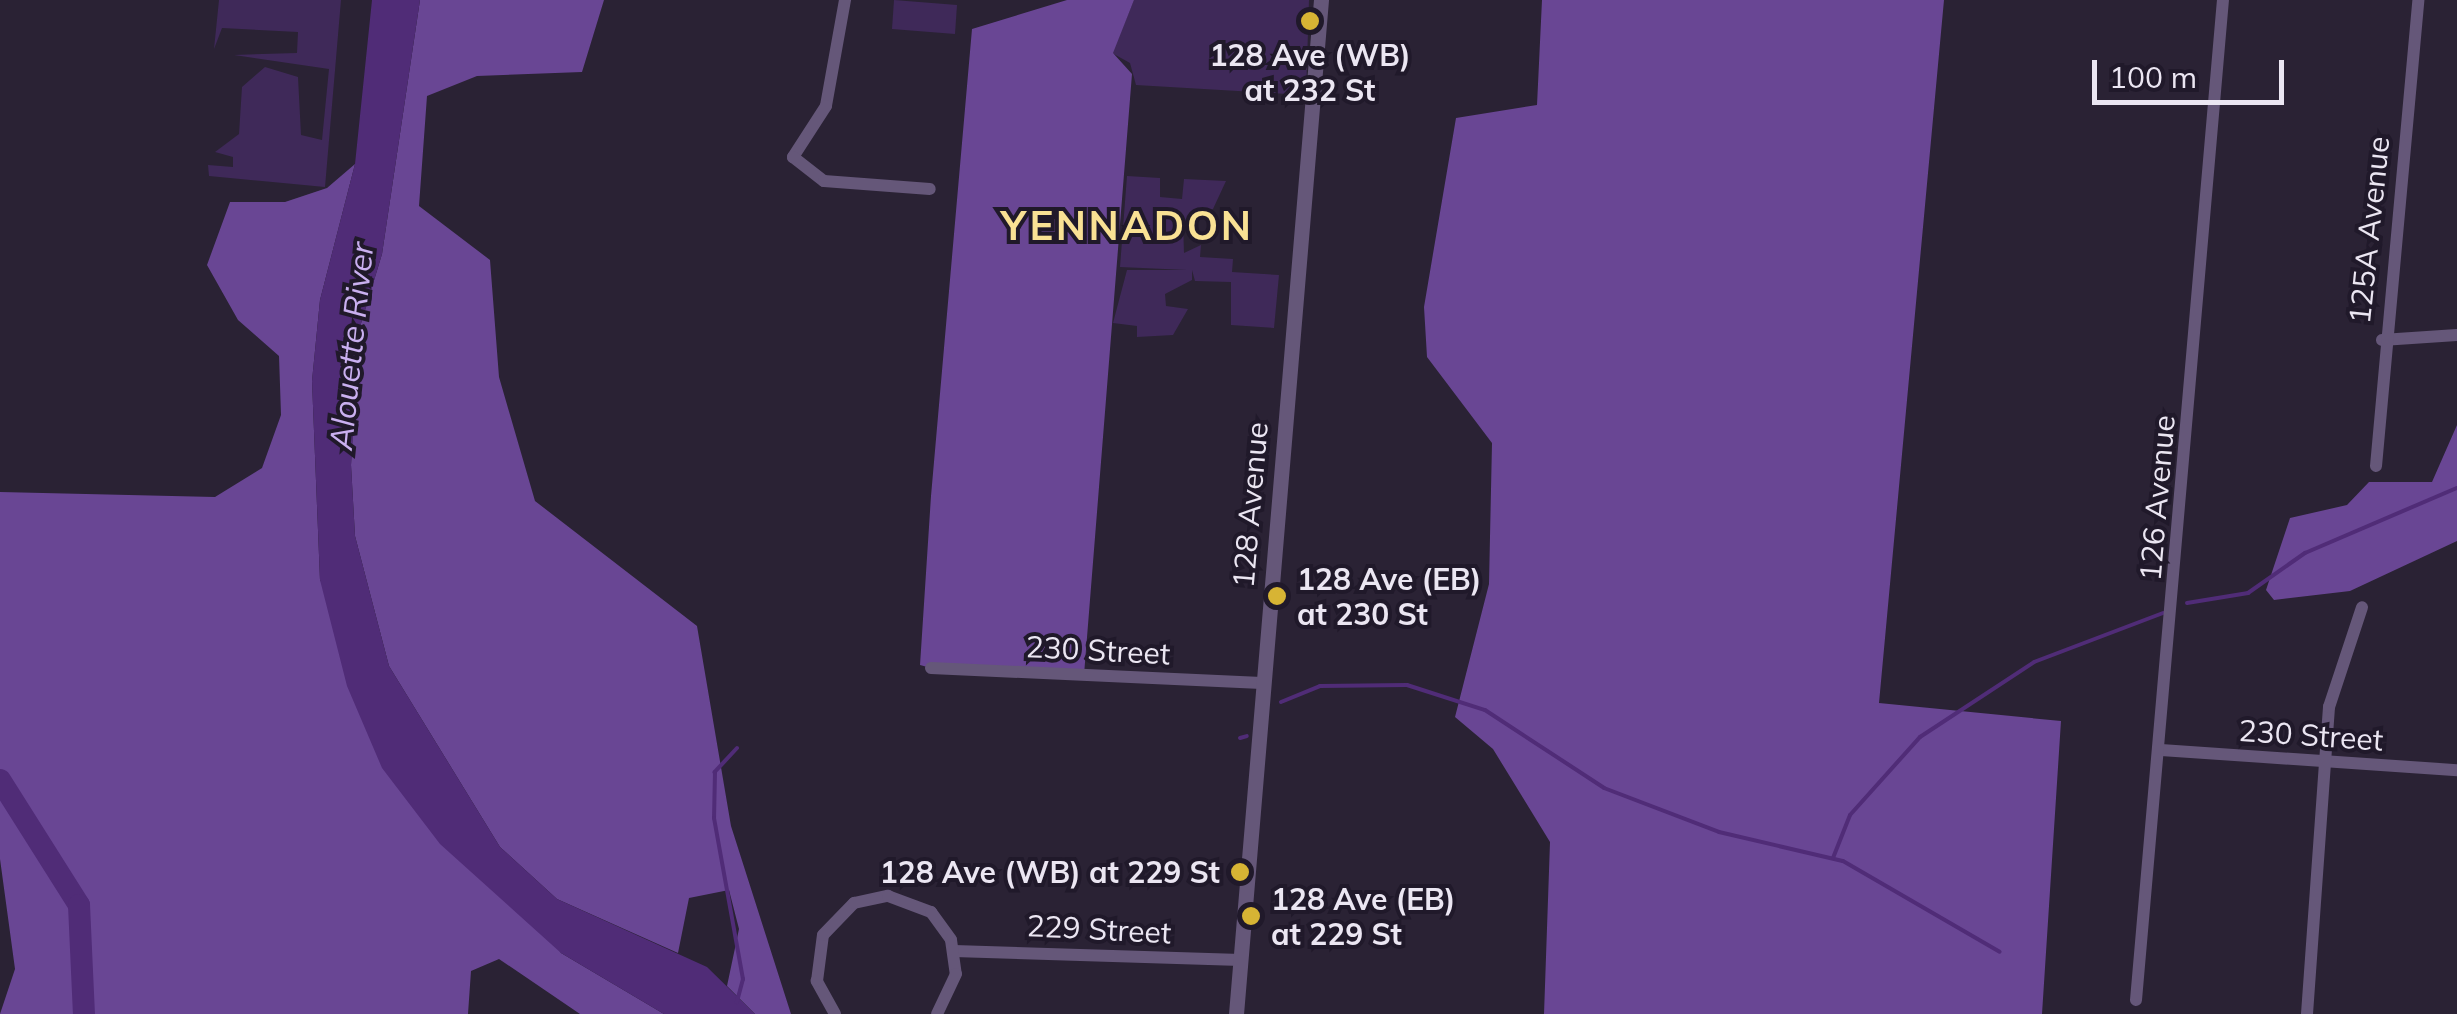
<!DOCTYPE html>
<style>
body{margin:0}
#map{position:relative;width:2457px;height:1014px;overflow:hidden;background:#2a2234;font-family:Mulish,sans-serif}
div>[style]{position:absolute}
.green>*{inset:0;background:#3f2959}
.forest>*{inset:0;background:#694694}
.water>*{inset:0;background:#502c77}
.stream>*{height:4px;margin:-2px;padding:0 2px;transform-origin:2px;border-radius:2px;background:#502c77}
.river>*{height:22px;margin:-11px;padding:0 11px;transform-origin:11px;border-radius:11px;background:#502c77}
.minor>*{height:12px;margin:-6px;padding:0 6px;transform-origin:6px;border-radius:6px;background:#655779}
.tertiary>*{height:15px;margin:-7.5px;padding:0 7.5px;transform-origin:7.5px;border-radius:7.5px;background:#655779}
.dots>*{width:28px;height:28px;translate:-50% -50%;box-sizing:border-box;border:5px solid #20192a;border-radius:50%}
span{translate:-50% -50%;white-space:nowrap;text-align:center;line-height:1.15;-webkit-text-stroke:8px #20192a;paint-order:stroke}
.poi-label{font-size:30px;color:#ebe6f2;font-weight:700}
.left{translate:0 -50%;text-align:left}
.right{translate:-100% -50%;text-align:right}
.street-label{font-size:30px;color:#ebe6f2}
.water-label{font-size:32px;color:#cab0f0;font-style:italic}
.district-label{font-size:40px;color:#f9e194;font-weight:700;letter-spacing:2.5px}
.scale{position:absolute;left:2092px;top:60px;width:192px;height:45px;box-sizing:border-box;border:5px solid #ebe6f2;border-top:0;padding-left:12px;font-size:30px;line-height:35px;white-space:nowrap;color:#ebe6f2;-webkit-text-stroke:8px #20192a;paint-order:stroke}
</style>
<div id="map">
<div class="green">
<i style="clip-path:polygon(219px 0,341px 0,325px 187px,209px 176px,208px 165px,233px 167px,233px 157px,215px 152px,239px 134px,242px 87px,265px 67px,298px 77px,301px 135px,322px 140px,329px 69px,234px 55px,297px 53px,298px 32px,222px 28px,214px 49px)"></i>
<i style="clip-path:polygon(894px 0,957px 5px,955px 34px,892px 29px)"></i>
<i style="clip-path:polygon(1134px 0,1309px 0,1306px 95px,1136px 85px,1130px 63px,1112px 53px)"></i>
<i style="clip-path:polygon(1127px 176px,1160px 178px,1160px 197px,1182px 199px,1184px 179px,1226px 181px,1213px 209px,1183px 222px,1184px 253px,1201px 245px,1200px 257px,1233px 259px,1232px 272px,1279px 275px,1274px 328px,1231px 325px,1231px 282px,1195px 281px,1192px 270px,1192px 280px,1165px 294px,1166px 306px,1188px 309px,1173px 335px,1137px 337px,1137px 326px,1113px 323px,1127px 270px,1187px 270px,1120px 267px)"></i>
</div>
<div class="forest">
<i style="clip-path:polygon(420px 0,604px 0,582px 72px,477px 76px,427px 96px,419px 206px,490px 260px,499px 377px,535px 501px,697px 626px,731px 826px,791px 1014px,755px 1014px,727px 986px,739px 929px,729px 890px,689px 898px,678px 953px,557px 899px,500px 847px,389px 666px,355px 536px,351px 465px,359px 330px,382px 254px)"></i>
<i style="clip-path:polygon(1067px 0,1134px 0,1113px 53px,1132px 74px,1084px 675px,931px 668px,920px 665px,931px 496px,972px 29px)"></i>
<i style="clip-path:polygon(1542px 0,1944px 0,1879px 703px,2061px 721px,2042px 1014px,1544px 1014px,1550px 842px,1493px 749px,1455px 717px,1489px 584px,1492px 443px,1427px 357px,1424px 307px,1456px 118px,1537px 105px)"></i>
<i style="clip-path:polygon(355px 164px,320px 300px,312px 381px,320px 580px,561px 953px,664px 1014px,580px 1014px,499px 959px,471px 971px,468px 1014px,0 1014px,15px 969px,0 859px,0 492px,215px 497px,262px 468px,281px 415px,279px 356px,238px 320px,207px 265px,230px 202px,285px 202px,327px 188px)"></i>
<i style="clip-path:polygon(2457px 425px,2457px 541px,2350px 591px,2274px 600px,2266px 590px,2290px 518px,2347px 505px,2369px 482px,2432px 482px)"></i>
</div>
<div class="water">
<i style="clip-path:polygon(372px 0,420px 0,382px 254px,359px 330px,351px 465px,355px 536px,389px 666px,500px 847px,557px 899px,707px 967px,755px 1014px,664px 1014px,561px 953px,440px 844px,382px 768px,347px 686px,320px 580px,312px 381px,320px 300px,355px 164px)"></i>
</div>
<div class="stream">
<i style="left:2187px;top:603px;width:62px;rotate:-9.3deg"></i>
<i style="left:2248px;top:593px;width:70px;rotate:-35.1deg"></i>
<i style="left:2305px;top:553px;width:165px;rotate:-23.2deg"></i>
<i style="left:1281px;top:702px;width:42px;rotate:-22.3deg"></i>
<i style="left:1320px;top:686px;width:87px;rotate:-0.7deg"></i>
<i style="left:1407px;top:685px;width:82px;rotate:17.8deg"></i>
<i style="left:1485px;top:710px;width:142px;rotate:33.2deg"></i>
<i style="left:1604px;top:788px;width:123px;rotate:20.9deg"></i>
<i style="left:1719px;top:832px;width:127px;rotate:13.2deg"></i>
<i style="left:1843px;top:861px;width:181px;rotate:30.1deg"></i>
<i style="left:1240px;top:738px;width:7px;rotate:-16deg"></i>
<i style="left:737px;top:748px;width:33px;rotate:133deg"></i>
<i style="left:715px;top:772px;width:46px;rotate:91.2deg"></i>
<i style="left:714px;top:818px;width:164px;rotate:79.8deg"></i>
<i style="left:743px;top:979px;width:24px;rotate:105deg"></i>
<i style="left:1833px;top:858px;width:46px;rotate:-68.4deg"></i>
<i style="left:1850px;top:815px;width:105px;rotate:-48.1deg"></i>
<i style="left:1920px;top:737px;width:136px;rotate:-33.3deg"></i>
<i style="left:2034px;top:662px;width:138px;rotate:-20.8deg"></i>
</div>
<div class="river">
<i style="left:0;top:780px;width:148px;rotate:57.7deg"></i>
<i style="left:79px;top:905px;width:109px;rotate:87.4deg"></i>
</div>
<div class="minor">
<i style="left:845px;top:0;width:108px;rotate:100.2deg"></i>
<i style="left:826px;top:106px;width:61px;rotate:122.9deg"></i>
<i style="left:793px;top:157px;width:39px;rotate:38deg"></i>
<i style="left:824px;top:181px;width:106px;rotate:4.3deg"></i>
<i style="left:2382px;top:340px;width:75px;rotate:-3.8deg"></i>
<i style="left:2376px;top:466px;width:468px;rotate:-84.8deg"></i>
<i style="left:931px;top:668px;width:331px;rotate:2.6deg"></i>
<i style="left:2161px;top:750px;width:297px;rotate:3.9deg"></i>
<i style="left:954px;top:951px;width:287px;rotate:1.8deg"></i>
<i style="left:2136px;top:1000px;width:1004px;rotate:-85.03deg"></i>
<i style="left:835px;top:1014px;width:38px;rotate:-119deg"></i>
<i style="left:817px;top:981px;width:46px;rotate:-82.6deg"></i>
<i style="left:823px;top:935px;width:45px;rotate:-45.9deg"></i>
<i style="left:854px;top:903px;width:35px;rotate:-12deg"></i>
<i style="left:888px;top:896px;width:46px;rotate:20.4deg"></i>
<i style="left:931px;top:912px;width:34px;rotate:54deg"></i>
<i style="left:951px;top:940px;width:34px;rotate:82deg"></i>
<i style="left:956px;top:974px;width:44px;rotate:115.4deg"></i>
<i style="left:2307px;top:1014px;width:308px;rotate:-85.9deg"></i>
<i style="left:2329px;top:707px;width:105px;rotate:-71.7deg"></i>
</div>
<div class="tertiary">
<i style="left:1236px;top:1014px;width:1018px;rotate:-85.21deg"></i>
</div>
<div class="dots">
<i style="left:1310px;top:21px;background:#d7b434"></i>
<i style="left:1277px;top:596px;background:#d7b434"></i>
<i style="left:1240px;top:872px;background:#d7b434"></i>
<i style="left:1251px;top:916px;background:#d7b434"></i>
</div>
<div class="poi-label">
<span style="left:1310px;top:72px">128 Ave (WB)<br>at 232 St</span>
<span class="left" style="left:1297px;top:596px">128 Ave (EB)<br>at 230 St</span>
<span class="right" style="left:1220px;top:872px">128 Ave (WB) at 229 St</span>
<span class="left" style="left:1271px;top:916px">128 Ave (EB)<br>at 229 St</span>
</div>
<div class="street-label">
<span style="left:2369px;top:230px;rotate:-84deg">125A Avenue</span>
<span style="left:2157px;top:498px;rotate:-85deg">126 Avenue</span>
<span style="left:1250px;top:505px;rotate:-85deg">128 Avenue</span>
<span style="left:1098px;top:650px;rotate:3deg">230 Street</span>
<span style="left:2311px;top:735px;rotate:4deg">230 Street</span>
<span style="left:1099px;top:929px;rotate:3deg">229 Street</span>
</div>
<div class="water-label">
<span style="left:351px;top:346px;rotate:-84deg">Alouette River</span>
</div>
<div class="district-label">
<span style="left:1127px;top:225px">YENNADON</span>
</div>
<div class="scale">100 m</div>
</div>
